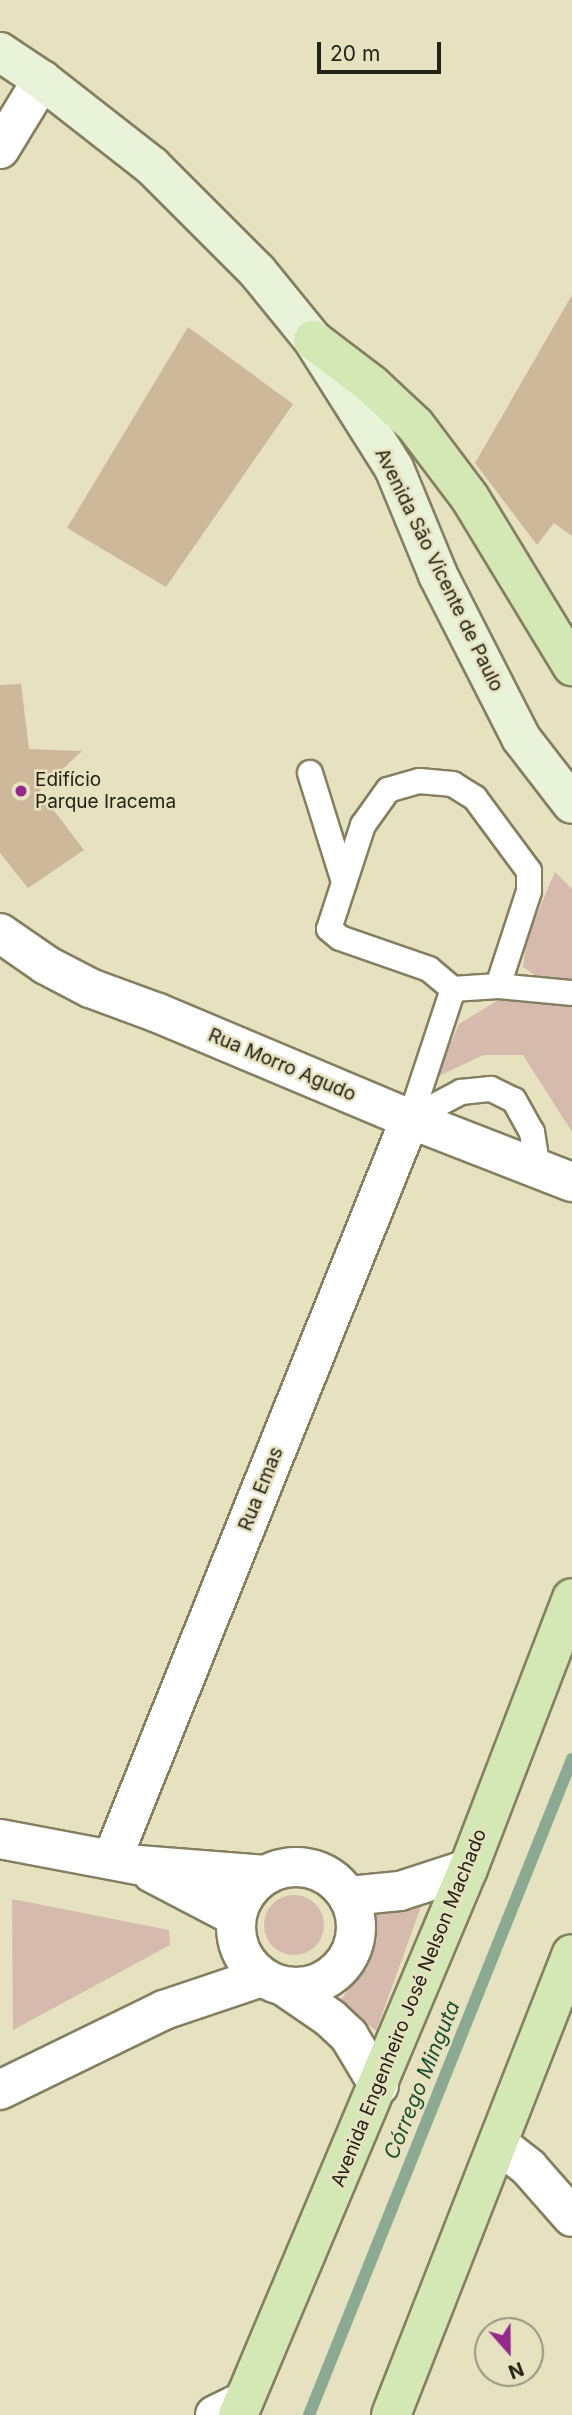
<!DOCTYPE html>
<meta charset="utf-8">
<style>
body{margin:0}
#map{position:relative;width:572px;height:2415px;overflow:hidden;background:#e6e2c0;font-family:Inter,sans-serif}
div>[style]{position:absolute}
.green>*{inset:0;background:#d5baad}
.round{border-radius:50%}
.stream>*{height:12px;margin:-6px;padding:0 6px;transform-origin:6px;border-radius:6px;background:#8caa93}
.building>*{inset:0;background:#ceb89a}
.roads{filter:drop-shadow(2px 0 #847f60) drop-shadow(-2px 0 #847f60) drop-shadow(0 2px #847f60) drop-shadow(0 -2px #847f60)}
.lane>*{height:24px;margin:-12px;padding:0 12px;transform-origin:12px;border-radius:12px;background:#fff}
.street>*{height:38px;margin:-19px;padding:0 19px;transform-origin:19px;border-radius:19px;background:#fff}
.street>.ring{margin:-19px;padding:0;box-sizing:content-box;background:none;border:38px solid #fff;border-radius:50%}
.secondary>*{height:38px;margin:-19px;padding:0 19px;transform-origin:19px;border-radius:19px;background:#e9f3da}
.primary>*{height:38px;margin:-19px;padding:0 19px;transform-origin:19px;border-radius:19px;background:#d4e8b6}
.dots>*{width:19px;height:19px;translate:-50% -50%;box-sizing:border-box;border:4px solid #e6e2c0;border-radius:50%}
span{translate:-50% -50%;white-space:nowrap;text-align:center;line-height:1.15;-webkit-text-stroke:5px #e6e2c0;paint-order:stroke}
.street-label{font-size:19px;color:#242216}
.poi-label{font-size:19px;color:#242216}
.left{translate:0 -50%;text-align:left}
.water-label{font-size:21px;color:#1d4f2e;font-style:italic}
.north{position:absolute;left:474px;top:2317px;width:70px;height:70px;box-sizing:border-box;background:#e6e2c0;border:2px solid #98957c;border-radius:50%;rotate:159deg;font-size:19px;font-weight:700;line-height:28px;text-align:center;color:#242216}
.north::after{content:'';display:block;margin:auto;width:24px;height:32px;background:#95298b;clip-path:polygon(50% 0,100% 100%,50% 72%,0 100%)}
.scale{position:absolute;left:317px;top:42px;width:124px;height:32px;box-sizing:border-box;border:4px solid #242216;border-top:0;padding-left:9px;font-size:21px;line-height:24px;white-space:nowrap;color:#242216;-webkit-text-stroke:5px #e6e2c0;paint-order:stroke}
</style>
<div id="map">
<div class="green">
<i style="clip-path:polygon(555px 872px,572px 889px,572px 1132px,523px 1055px,483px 1055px,435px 1078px,459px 1024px,500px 999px,526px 1003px,536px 976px,523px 967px,527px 937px)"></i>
<i class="round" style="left:264px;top:1895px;width:60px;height:60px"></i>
<i style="clip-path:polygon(12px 1899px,169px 1930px,170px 1945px,13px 2030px)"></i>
<i style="clip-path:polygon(422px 1904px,376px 2031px,340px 2001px,355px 1981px,368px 1950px,370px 1932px,365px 1914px)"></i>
</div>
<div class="stream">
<i style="left:309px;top:2415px;width:707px;rotate:-68.15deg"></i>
</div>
<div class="building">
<i style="clip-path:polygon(572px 295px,572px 536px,554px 523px,537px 545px,475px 463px)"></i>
<i style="clip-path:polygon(188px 327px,293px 404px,166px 587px,67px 528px)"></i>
<i style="clip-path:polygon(21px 684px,29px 749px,82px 751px,39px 791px,84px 850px,28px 888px,0 853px,0 685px)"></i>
</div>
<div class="roads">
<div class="lane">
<i style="left:310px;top:773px;width:114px;rotate:72.7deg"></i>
<i style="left:498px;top:986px;width:74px;rotate:5.4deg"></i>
<i style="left:410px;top:1119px;width:137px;rotate:-71.7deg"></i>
<i style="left:453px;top:989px;width:45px;rotate:-3.8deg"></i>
<i style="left:498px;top:986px;width:100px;rotate:-71.9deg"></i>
<i style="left:529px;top:891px;width:20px;rotate:-90deg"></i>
<i style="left:529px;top:871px;width:91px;rotate:-126.5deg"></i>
<i style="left:475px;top:798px;width:26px;rotate:-148deg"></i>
<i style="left:453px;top:784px;width:34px;rotate:-175deg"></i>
<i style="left:419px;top:781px;width:32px;rotate:164deg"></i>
<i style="left:388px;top:790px;width:43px;rotate:125.5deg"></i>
<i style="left:363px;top:825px;width:109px;rotate:108.1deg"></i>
<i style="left:329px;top:929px;width:14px;rotate:39deg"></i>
<i style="left:340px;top:938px;width:94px;rotate:19.2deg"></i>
<i style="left:429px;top:969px;width:31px;rotate:40deg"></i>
<i style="left:410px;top:1119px;width:58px;rotate:-27.9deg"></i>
<i style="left:461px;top:1092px;width:30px;rotate:-6deg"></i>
<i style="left:491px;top:1089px;width:25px;rotate:26deg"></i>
<i style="left:514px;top:1100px;width:37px;rotate:61deg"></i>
<i style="left:532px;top:1132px;width:37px;rotate:81deg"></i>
</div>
<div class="street">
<i style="left:0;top:149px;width:81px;rotate:-58.7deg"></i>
<i style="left:0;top:933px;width:56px;rotate:34.8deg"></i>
<i style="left:46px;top:965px;width:50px;rotate:27.6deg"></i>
<i style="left:90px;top:988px;width:72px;rotate:20.2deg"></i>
<i style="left:158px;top:1013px;width:273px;rotate:22.8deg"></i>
<i style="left:410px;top:1119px;width:174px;rotate:21.3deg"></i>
<i style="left:0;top:1839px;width:140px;rotate:10.7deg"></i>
<i style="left:138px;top:1865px;width:128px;rotate:4.5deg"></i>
<i style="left:112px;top:1859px;width:798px;rotate:-68.07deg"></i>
<i class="ring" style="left:236px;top:1867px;width:82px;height:82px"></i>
<i style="left:152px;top:1873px;width:95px;rotate:27.6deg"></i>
<i style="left:349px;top:1896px;width:51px;rotate:-5.6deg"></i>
<i style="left:400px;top:1891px;width:71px;rotate:-17.9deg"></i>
<i style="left:285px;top:1987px;width:55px;rotate:34.6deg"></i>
<i style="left:330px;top:2018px;width:26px;rotate:43deg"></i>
<i style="left:349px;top:2036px;width:58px;rotate:59deg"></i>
<i style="left:0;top:2090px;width:182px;rotate:-26deg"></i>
<i style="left:164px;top:2010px;width:103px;rotate:-18.6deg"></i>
<i style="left:500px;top:2145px;width:37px;rotate:38deg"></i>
<i style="left:529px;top:2168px;width:65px;rotate:48.7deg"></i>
<i style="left:215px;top:2415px;width:32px;rotate:-26deg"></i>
</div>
<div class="secondary">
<i style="left:0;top:52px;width:50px;rotate:33.7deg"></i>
<i style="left:42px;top:80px;width:140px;rotate:38deg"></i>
<i style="left:152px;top:166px;width:148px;rotate:45deg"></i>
<i style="left:257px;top:271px;width:89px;rotate:50.9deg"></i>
<i style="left:313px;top:340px;width:151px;rotate:57.7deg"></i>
<i style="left:394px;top:468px;width:116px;rotate:67.6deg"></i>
<i style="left:438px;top:575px;width:183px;rotate:63deg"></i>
<i style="left:521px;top:738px;width:83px;rotate:52.3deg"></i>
</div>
<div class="primary">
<i style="left:313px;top:340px;width:73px;rotate:37.2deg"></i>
<i style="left:371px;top:384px;width:60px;rotate:43deg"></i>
<i style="left:415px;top:425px;width:91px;rotate:53deg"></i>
<i style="left:470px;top:498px;width:197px;rotate:58.7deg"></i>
<i style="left:238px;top:2415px;width:592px;rotate:-67.16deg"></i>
<i style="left:468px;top:1869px;width:290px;rotate:-69deg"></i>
<i style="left:391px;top:2415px;width:495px;rotate:-68.6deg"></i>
</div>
</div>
<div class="dots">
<i style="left:21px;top:791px;background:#95298b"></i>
</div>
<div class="street-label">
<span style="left:439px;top:570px;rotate:64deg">Avenida São Vicente de Paulo</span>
<span style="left:282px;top:1065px;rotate:23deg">Rua Morro Agudo</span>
<span style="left:261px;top:1489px;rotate:-68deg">Rua Emas</span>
<span style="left:409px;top:2008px;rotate:-68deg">Avenida Engenheiro José Nelson Machado</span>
</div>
<div class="poi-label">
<span class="left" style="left:35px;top:791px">Edifício<br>Parque Iracema</span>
</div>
<div class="water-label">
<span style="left:422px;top:2080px;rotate:-68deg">Córrego Minguta</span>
</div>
<div class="north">N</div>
<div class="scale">20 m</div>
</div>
